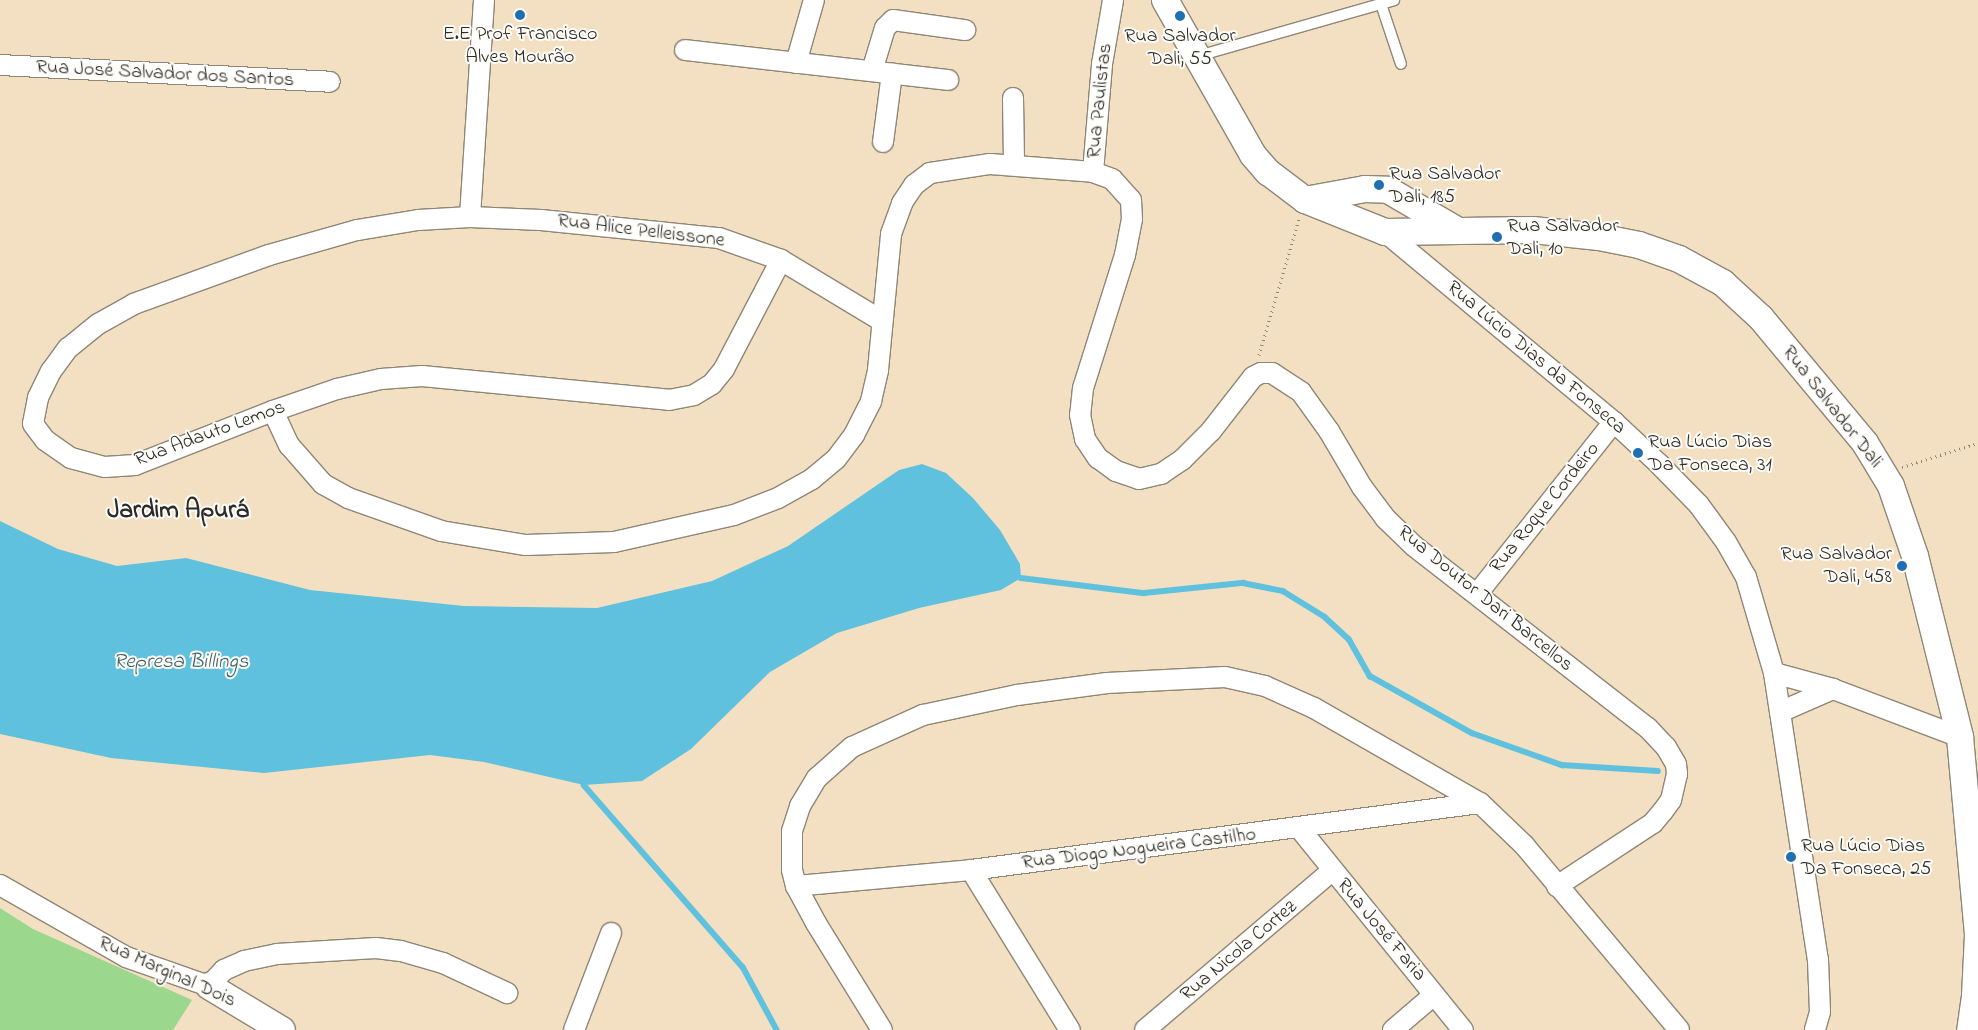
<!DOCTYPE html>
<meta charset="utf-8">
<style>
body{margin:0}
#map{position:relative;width:1978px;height:1030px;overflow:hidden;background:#f3e0c3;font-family:"Indie Flower",sans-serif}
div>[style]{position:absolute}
.green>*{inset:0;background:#9bd78c}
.water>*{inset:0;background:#60c1de}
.stream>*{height:5.5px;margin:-2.75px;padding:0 2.75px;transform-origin:2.75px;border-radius:2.75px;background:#60c1de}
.path>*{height:3px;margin-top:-1.5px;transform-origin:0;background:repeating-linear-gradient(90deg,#8f8677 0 1px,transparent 0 5px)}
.roads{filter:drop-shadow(1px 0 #8f8677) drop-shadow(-1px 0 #8f8677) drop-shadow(0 1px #8f8677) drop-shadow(0 -1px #8f8677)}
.service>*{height:10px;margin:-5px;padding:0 5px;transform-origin:5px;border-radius:5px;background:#fff}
.minor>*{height:20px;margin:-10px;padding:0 10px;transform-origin:10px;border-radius:10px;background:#fff}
.tertiary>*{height:26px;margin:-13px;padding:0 13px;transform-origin:13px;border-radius:13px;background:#fff}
.dots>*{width:14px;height:14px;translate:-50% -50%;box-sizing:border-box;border:2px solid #fdfcf7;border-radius:50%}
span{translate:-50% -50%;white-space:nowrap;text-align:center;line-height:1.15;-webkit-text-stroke:4px #fdfcf7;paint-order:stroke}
.poi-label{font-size:20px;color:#2b2b2b}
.left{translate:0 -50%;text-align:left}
.right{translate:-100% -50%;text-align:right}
.street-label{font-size:20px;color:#2b2b2b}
.water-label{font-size:21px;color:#3e606a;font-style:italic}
.district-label{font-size:25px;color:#2b2b2b;font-weight:700}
</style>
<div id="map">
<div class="green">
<i style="clip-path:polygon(0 908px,33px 929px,192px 1000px,173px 1030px,0 1030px)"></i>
</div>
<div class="water">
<i style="clip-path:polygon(922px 464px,946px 473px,973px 498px,1000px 530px,1020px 564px,1021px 578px,1001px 590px,919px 608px,837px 633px,770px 672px,691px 749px,642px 781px,584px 785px,484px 762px,430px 755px,264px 773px,111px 758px,0 734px,0 521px,58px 549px,117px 566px,186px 558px,310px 590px,464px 606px,597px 608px,712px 581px,788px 546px,899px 470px)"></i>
</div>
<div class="stream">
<i style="left:1021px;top:578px;width:124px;rotate:7deg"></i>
<i style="left:1144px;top:593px;width:100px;rotate:-5.8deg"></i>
<i style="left:1243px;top:583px;width:41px;rotate:11.3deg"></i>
<i style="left:1283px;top:591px;width:49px;rotate:31.8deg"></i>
<i style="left:1325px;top:617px;width:33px;rotate:43deg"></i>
<i style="left:1349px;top:639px;width:43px;rotate:60.4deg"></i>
<i style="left:1370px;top:676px;width:117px;rotate:29.2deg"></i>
<i style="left:1472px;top:733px;width:96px;rotate:19.6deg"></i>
<i style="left:1562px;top:765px;width:96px;rotate:3.6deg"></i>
<i style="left:584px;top:785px;width:242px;rotate:48.9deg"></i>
<i style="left:743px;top:967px;width:72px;rotate:61.6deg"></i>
</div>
<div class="path">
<i style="left:1259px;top:355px;width:142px;rotate:-73.6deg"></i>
<i style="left:1902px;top:467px;width:80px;rotate:-17.5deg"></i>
</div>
<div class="roads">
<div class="service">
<i style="left:1381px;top:4px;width:63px;rotate:71.6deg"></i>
<i style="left:1198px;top:56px;width:204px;rotate:-15.9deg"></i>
</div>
<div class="minor">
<i style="left:484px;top:0;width:217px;rotate:93.7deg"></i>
<i style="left:470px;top:217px;width:52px;rotate:176.7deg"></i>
<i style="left:418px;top:220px;width:62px;rotate:170.7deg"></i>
<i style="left:357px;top:230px;width:91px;rotate:164.1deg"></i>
<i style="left:269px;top:255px;width:144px;rotate:160.1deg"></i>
<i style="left:134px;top:304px;width:41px;rotate:150.9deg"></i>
<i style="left:98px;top:324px;width:38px;rotate:141deg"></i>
<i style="left:68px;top:348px;width:29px;rotate:126deg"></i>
<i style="left:51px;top:371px;width:30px;rotate:116deg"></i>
<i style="left:38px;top:398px;width:26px;rotate:101deg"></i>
<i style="left:33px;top:424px;width:20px;rotate:53deg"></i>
<i style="left:45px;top:440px;width:32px;rotate:35deg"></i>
<i style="left:71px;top:458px;width:35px;rotate:15deg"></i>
<i style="left:105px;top:467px;width:30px;rotate:-4deg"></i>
<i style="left:135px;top:465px;width:148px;rotate:-21.4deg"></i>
<i style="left:273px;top:411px;width:68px;rotate:-19deg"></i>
<i style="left:337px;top:389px;width:45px;rotate:-12.8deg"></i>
<i style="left:381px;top:379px;width:41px;rotate:-4.2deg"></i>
<i style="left:422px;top:376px;width:248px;rotate:5.5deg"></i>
<i style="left:669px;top:400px;width:25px;rotate:-11deg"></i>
<i style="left:694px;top:395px;width:21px;rotate:-31deg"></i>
<i style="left:712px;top:384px;width:19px;rotate:-51deg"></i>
<i style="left:724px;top:369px;width:123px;rotate:-62.4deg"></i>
<i style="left:685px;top:50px;width:265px;rotate:6.5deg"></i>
<i style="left:796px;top:63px;width:66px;rotate:-74.1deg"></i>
<i style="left:0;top:65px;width:330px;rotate:2.9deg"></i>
<i style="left:872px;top:71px;width:45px;rotate:-73.2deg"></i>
<i style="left:885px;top:28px;width:11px;rotate:-45deg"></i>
<i style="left:893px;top:20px;width:73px;rotate:7.9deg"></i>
<i style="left:1013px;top:98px;width:67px;rotate:89.1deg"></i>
<i style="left:883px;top:142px;width:69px;rotate:-82.5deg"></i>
<i style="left:1093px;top:172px;width:108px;rotate:-85.2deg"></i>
<i style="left:1102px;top:64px;width:65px;rotate:-80.2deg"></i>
<i style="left:470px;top:217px;width:71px;rotate:2.4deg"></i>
<i style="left:541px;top:220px;width:179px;rotate:5.8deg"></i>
<i style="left:719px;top:238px;width:66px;rotate:19.5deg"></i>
<i style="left:781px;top:260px;width:118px;rotate:31.1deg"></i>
<i style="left:1385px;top:232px;width:298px;rotate:39.7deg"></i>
<i style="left:1614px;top:422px;width:62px;rotate:43deg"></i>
<i style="left:1659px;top:464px;width:57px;rotate:45.7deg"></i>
<i style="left:1699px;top:505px;width:46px;rotate:53.9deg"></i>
<i style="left:1726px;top:542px;width:40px;rotate:60.3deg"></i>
<i style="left:1746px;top:577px;width:100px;rotate:73.7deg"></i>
<i style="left:1774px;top:673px;width:290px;rotate:81.3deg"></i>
<i style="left:1818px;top:960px;width:52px;rotate:87.8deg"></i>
<i style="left:1820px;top:1012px;width:19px;rotate:106deg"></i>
<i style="left:273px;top:411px;width:38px;rotate:65deg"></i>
<i style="left:289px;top:445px;width:52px;rotate:48.9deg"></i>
<i style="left:323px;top:484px;width:29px;rotate:29deg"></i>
<i style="left:348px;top:498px;width:99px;rotate:19.5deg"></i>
<i style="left:441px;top:531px;width:86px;rotate:9.4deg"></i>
<i style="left:526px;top:545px;width:88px;rotate:-2deg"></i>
<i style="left:614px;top:542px;width:123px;rotate:-12.7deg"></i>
<i style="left:734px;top:515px;width:47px;rotate:-21.1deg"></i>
<i style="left:778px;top:498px;width:39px;rotate:-29deg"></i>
<i style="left:812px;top:479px;width:31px;rotate:-40deg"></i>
<i style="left:836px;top:459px;width:30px;rotate:-53deg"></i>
<i style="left:854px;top:435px;width:38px;rotate:-63deg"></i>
<i style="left:871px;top:401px;width:32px;rotate:-77deg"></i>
<i style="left:878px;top:370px;width:137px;rotate:-84.5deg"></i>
<i style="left:891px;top:234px;width:33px;rotate:-70deg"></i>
<i style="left:902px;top:203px;width:22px;rotate:-56deg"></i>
<i style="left:914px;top:185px;width:20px;rotate:-37deg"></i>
<i style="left:930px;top:173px;width:61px;rotate:-8.5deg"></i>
<i style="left:990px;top:164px;width:103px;rotate:4.4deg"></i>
<i style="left:1093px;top:172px;width:20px;rotate:20deg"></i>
<i style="left:1112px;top:179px;width:28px;rotate:48deg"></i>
<i style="left:1131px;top:200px;width:19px;rotate:87deg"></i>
<i style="left:1132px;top:219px;width:37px;rotate:101deg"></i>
<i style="left:1125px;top:255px;width:139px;rotate:107.5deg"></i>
<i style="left:1083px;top:388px;width:27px;rotate:96deg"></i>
<i style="left:1080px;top:415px;width:25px;rotate:78deg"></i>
<i style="left:1085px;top:439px;width:23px;rotate:56deg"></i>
<i style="left:1098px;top:458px;width:22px;rotate:36deg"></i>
<i style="left:1116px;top:471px;width:24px;rotate:19deg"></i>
<i style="left:1139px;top:479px;width:23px;rotate:-13deg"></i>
<i style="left:1161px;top:474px;width:25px;rotate:-34deg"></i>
<i style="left:1182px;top:460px;width:41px;rotate:-45deg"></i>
<i style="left:1211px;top:431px;width:68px;rotate:-52.1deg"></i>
<i style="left:1253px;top:377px;width:9px;rotate:-27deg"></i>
<i style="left:1261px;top:373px;width:11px"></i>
<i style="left:1272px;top:373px;width:35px;rotate:33deg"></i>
<i style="left:1301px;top:392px;width:48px;rotate:54.3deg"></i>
<i style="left:1329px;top:431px;width:65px;rotate:59.5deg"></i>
<i style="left:1362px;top:487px;width:39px;rotate:53deg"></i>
<i style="left:1385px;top:518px;width:40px;rotate:44deg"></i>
<i style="left:1414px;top:546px;width:296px;rotate:37.9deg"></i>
<i style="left:1648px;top:728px;width:26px;rotate:47deg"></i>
<i style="left:1666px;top:747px;width:20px;rotate:60deg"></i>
<i style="left:1676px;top:764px;width:10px;rotate:84deg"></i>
<i style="left:1677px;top:774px;width:27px;rotate:103deg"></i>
<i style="left:1671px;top:800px;width:14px;rotate:126deg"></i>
<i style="left:1663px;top:811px;width:16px;rotate:130deg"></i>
<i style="left:1653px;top:823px;width:115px;rotate:146.7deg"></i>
<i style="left:1477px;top:594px;width:220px;rotate:-51.5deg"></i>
<i style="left:1774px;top:673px;width:61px;rotate:15.2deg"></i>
<i style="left:1833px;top:689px;width:136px;rotate:20.7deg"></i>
<i style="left:1780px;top:712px;width:58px;rotate:-23.5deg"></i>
<i style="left:1300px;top:829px;width:259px;rotate:51deg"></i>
<i style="left:971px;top:870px;width:188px;rotate:58.3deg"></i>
<i style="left:0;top:885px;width:145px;rotate:29.7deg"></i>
<i style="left:126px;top:957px;width:88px;rotate:19.3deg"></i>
<i style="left:209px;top:986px;width:22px;rotate:-47deg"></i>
<i style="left:224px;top:970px;width:22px;rotate:-24deg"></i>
<i style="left:244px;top:961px;width:34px;rotate:-12deg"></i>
<i style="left:277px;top:954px;width:99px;rotate:-3.5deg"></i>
<i style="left:376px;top:948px;width:25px;rotate:7deg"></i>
<i style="left:401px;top:951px;width:44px;rotate:15.9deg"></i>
<i style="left:443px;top:963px;width:71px;rotate:25.1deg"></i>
<i style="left:796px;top:886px;width:176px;rotate:-5.2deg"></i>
<i style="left:971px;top:870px;width:513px;rotate:-7.5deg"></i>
<i style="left:574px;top:1030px;width:104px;rotate:-69.1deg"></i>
<i style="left:882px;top:1030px;width:126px;rotate:-121.7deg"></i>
<i style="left:816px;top:923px;width:42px;rotate:-118.4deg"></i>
<i style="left:796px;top:886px;width:16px;rotate:-104deg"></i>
<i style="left:792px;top:870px;width:39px;rotate:-90deg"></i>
<i style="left:792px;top:831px;width:26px;rotate:-72deg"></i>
<i style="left:800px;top:806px;width:33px;rotate:-59deg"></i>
<i style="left:817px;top:778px;width:47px;rotate:-41.5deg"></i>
<i style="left:852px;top:747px;width:78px;rotate:-24.3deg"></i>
<i style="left:923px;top:715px;width:96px;rotate:-12deg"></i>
<i style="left:1017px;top:695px;width:91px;rotate:-7.6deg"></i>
<i style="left:1107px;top:683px;width:118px;rotate:-2.9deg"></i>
<i style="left:1225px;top:677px;width:41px;rotate:12.7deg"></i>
<i style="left:1265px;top:686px;width:54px;rotate:24.2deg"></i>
<i style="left:1314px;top:708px;width:191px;rotate:29.8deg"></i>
<i style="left:1480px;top:803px;width:61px;rotate:43.7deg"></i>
<i style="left:1524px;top:845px;width:241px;rotate:50deg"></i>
<i style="left:1145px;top:1030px;width:245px;rotate:-40.4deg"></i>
<i style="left:1393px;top:1030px;width:54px;rotate:-40.5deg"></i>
</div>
<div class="tertiary">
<i style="left:1165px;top:0;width:178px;rotate:60.4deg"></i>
<i style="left:1253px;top:155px;width:23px;rotate:49deg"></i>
<i style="left:1268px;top:172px;width:46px;rotate:37.1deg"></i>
<i style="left:1305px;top:200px;width:86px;rotate:21.8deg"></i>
<i style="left:1385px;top:232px;width:148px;rotate:-0.8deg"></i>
<i style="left:1533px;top:230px;width:66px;rotate:6.1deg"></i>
<i style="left:1599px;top:237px;width:41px;rotate:11.3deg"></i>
<i style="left:1639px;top:245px;width:42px;rotate:19.3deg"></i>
<i style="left:1679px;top:259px;width:50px;rotate:28.6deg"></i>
<i style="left:1723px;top:283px;width:52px;rotate:42.6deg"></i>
<i style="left:1761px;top:318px;width:163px;rotate:50.2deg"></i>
<i style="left:1865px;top:443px;width:50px;rotate:58.8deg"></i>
<i style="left:1891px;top:486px;width:74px;rotate:71.1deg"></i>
<i style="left:1915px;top:556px;width:187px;rotate:76deg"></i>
<i style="left:1960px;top:737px;width:199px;rotate:84.8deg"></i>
<i style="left:1978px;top:935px;width:61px;rotate:92.8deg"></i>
<i style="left:1975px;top:996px;width:34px;rotate:98deg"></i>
<i style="left:1305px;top:200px;width:61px;rotate:-10.4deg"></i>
<i style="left:1365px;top:189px;width:23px;rotate:2deg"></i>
<i style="left:1388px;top:190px;width:78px;rotate:30.2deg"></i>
<i style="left:209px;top:986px;width:85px;rotate:31.1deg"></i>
</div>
</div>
<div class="dots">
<i style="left:520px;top:15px;background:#1f6fb2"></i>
<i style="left:1180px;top:16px;background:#1f6fb2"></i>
<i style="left:1379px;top:185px;background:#1f6fb2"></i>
<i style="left:1497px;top:237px;background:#1f6fb2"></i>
<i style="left:1638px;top:453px;background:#1f6fb2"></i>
<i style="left:1902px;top:566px;background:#1f6fb2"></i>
<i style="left:1791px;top:857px;background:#1f6fb2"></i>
</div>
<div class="poi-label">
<span style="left:520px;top:46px">E.E Prof Francisco<br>Alves Mourão</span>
<span style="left:1180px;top:48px">Rua Salvador<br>Dali, 55</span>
<span class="left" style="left:1389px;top:186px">Rua Salvador<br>Dali, 185</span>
<span class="left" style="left:1507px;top:238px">Rua Salvador<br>Dali, 10</span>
<span class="left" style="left:1648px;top:454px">Rua Lúcio Dias<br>Da Fonseca, 31</span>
<span class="right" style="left:1892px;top:566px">Rua Salvador<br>Dali, 458</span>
<span class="left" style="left:1801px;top:858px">Rua Lúcio Dias<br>Da Fonseca, 25</span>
</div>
<div class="street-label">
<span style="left:165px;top:74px;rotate:3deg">Rua José Salvador dos Santos</span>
<span style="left:1100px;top:101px;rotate:-84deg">Rua Paulistas</span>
<span style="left:641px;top:231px;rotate:7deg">Rua Alice Pelleissone</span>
<span style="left:1536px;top:358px;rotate:40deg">Rua Lúcio Dias da Fonseca</span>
<span style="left:1832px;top:407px;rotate:52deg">Rua Salvador Dali</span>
<span style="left:210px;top:434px;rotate:-20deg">Rua Adauto Lemos</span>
<span style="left:1545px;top:508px;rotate:-51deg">Rua Roque Cordeiro</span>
<span style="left:1485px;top:599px;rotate:39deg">Rua Doutor Dari Barcellos</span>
<span style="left:1139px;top:849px;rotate:-7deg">Rua Diogo Nogueira Castilho</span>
<span style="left:1381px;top:930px;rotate:50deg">Rua José Faria</span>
<span style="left:1239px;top:951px;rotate:-40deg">Rua Nicola Cortez</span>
<span style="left:167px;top:972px;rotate:24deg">Rua Marginal Dois</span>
</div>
<div class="water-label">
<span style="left:181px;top:662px">Represa Billings</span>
</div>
<div class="district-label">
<span style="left:178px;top:511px">Jardim Apurá</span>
</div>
</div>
